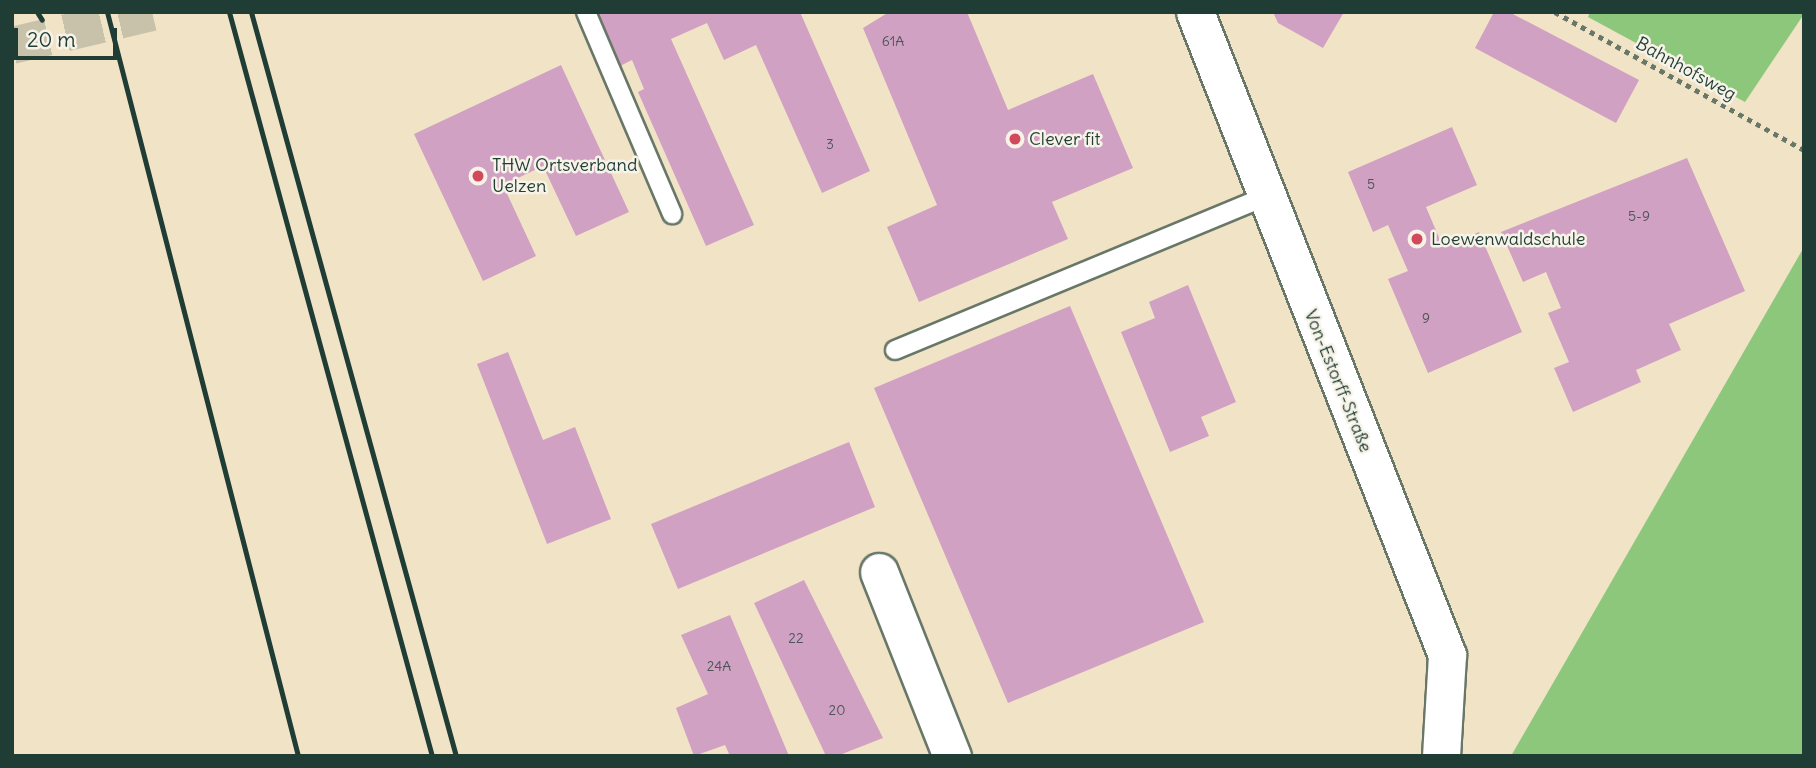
<!DOCTYPE html>
<meta charset="utf-8">
<style>
body{margin:0}
#map{position:relative;width:1816px;height:768px;overflow:hidden;background:#f1e3c6;font-family:Delius,sans-serif}
div>[style]{position:absolute}
.green>*{inset:0;background:#8cc77c}
.building>*{inset:0;background:#d1a1c3}
.minor-tunnel>*{height:37px;margin-top:-18.5px;transform-origin:0;background:repeating-linear-gradient(90deg,#c7c2a9 0 37px,transparent 0 55px)}
.path>*{height:4.5px;margin-top:-2.25px;transform-origin:0;background:repeating-linear-gradient(90deg,#687767 0 5px,transparent 0 10px)}
.roads{filter:drop-shadow(2px 0 #687767) drop-shadow(-2px 0 #687767) drop-shadow(0 2px #687767) drop-shadow(0 -2px #687767)}
.service>*{height:18px;margin:-9px;padding:0 9px;transform-origin:9px;border-radius:9px;background:#fff}
.minor>*{height:37px;margin:-18.5px;padding:0 18.5px;transform-origin:18.5px;border-radius:18.5px;background:#fff}
.rail>*{height:5px;margin:-2.5px;padding:0 2.5px;transform-origin:2.5px;border-radius:2.5px;background:#1f3d34}
.dots>*{width:19px;height:19px;translate:-50% -50%;box-sizing:border-box;border:4px solid #f7f3e8;border-radius:50%}
span{translate:-50% -50%;white-space:nowrap;text-align:center;line-height:1.15;-webkit-text-stroke:5px #f7f3e8;paint-order:stroke}
.number-label{font-size:14px;color:#4c5658}
.number-label span{-webkit-text-stroke-width:0}
.street-label{font-size:18px;color:#1f3d34}
.poi-label{font-size:18px;color:#1f3d34}
.left{translate:0 -50%;text-align:left}
.frame{position:absolute;inset:0;border:14px solid #1f3d34;pointer-events:none}
.scale{position:absolute;left:14px;top:28px;width:103px;height:32px;box-sizing:border-box;border:4px solid #1f3d34;border-top:0;padding-left:9px;font-size:21px;line-height:24px;white-space:nowrap;color:#1f3d34;-webkit-text-stroke:5px #f7f3e8;paint-order:stroke}
</style>
<div id="map">
<div class="green">
<i style="clip-path:polygon(1590px 12px,1804px 12px,1804px 14px,1745px 102px,1588px 17px)"></i>
<i style="clip-path:polygon(1804px 247px,1804px 756px,1511px 756px)"></i>
</div>
<div class="building">
<i style="clip-path:polygon(800px 12px,870px 171px,822px 193px,756px 45px,724px 60px,707px 23px,671px 39px,754px 225px,706px 246px,638px 92px,644px 89px,632px 60px,618px 67px,595px 14px)"></i>
<i style="clip-path:polygon(889px 12px,967px 12px,1008px 110px,1093px 74px,1133px 168px,1052px 202px,1068px 239px,919px 302px,887px 227px,937px 205px,863px 28px)"></i>
<i style="clip-path:polygon(1273px 12px,1344px 12px,1323px 48px,1278px 23px)"></i>
<i style="clip-path:polygon(1494px 12px,1509px 12px,1639px 80px,1616px 123px,1475px 48px)"></i>
<i style="clip-path:polygon(561px 65px,629px 212px,576px 236px,543px 166px,503px 185px,536px 256px,483px 281px,414px 134px)"></i>
<i style="clip-path:polygon(1452px 127px,1477px 185px,1426px 207px,1443px 247px,1479px 232px,1522px 332px,1428px 373px,1388px 279px,1408px 271px,1388px 225px,1373px 232px,1348px 172px)"></i>
<i style="clip-path:polygon(1687px 158px,1745px 291px,1669px 324px,1681px 350px,1636px 370px,1641px 382px,1573px 412px,1554px 368px,1569px 362px,1548px 313px,1561px 308px,1546px 272px,1523px 282px,1501px 232px)"></i>
<i style="clip-path:polygon(1188px 285px,1236px 402px,1201px 417px,1209px 436px,1170px 452px,1121px 332px,1155px 318px,1149px 302px)"></i>
<i style="clip-path:polygon(1070px 306px,1204px 622px,1008px 703px,874px 388px)"></i>
<i style="clip-path:polygon(508px 352px,543px 440px,575px 427px,611px 519px,547px 544px,477px 364px)"></i>
<i style="clip-path:polygon(849px 442px,875px 507px,678px 589px,651px 524px)"></i>
<i style="clip-path:polygon(804px 580px,883px 738px,837px 756px,826px 756px,754px 603px)"></i>
<i style="clip-path:polygon(730px 615px,789px 756px,730px 756px,725px 745px,694px 756px,676px 708px,708px 694px,681px 635px)"></i>
</div>
<div class="minor-tunnel">
<i style="left:12px;top:45px;width:144px;rotate:-13.3deg"></i>
</div>
<div class="path">
<i style="left:1555px;top:12px;width:285px;rotate:29deg"></i>
</div>
<div class="roads">
<div class="service">
<i style="left:586px;top:12px;width:220px;rotate:66.9deg"></i>
<i style="left:895px;top:350px;width:399px;rotate:-22.5deg"></i>
</div>
<div class="minor">
<i style="left:1195px;top:12px;width:691px;rotate:68.6deg"></i>
<i style="left:1447px;top:655px;width:101px;rotate:93.4deg"></i>
<i style="left:879px;top:572px;width:198px;rotate:68.4deg"></i>
</div>
</div>
<div class="rail">
<i style="left:37px;top:12px;width:9px;rotate:58deg"></i>
<i style="left:107px;top:12px;width:768px;rotate:75.6deg"></i>
<i style="left:229px;top:12px;width:771px;rotate:74.74deg"></i>
<i style="left:251px;top:12px;width:772px;rotate:74.6deg"></i>
</div>
<div class="dots">
<i style="left:1015px;top:139px;background:#d1495b"></i>
<i style="left:478px;top:176px;background:#d1495b"></i>
<i style="left:1417px;top:239px;background:#d1495b"></i>
</div>
<div class="number-label">
<span style="left:893px;top:41px">61A</span>
<span style="left:830px;top:144px">3</span>
<span style="left:1371px;top:184px">5</span>
<span style="left:1639px;top:216px">5-9</span>
<span style="left:1426px;top:318px">9</span>
<span style="left:796px;top:638px">22</span>
<span style="left:719px;top:666px">24A</span>
<span style="left:837px;top:710px">20</span>
</div>
<div class="street-label">
<span style="left:1686px;top:69px;rotate:29deg">Bahnhofsweg</span>
<span style="left:1338px;top:381px;rotate:68deg">Von-Estorff-Straße</span>
</div>
<div class="poi-label">
<span class="left" style="left:1029px;top:139px">Clever fit</span>
<span class="left" style="left:492px;top:176px">THW Ortsverband<br>Uelzen</span>
<span class="left" style="left:1431px;top:239px">Loewenwaldschule</span>
</div>
<div class="frame"></div>
<div class="scale">20 m</div>
</div>
